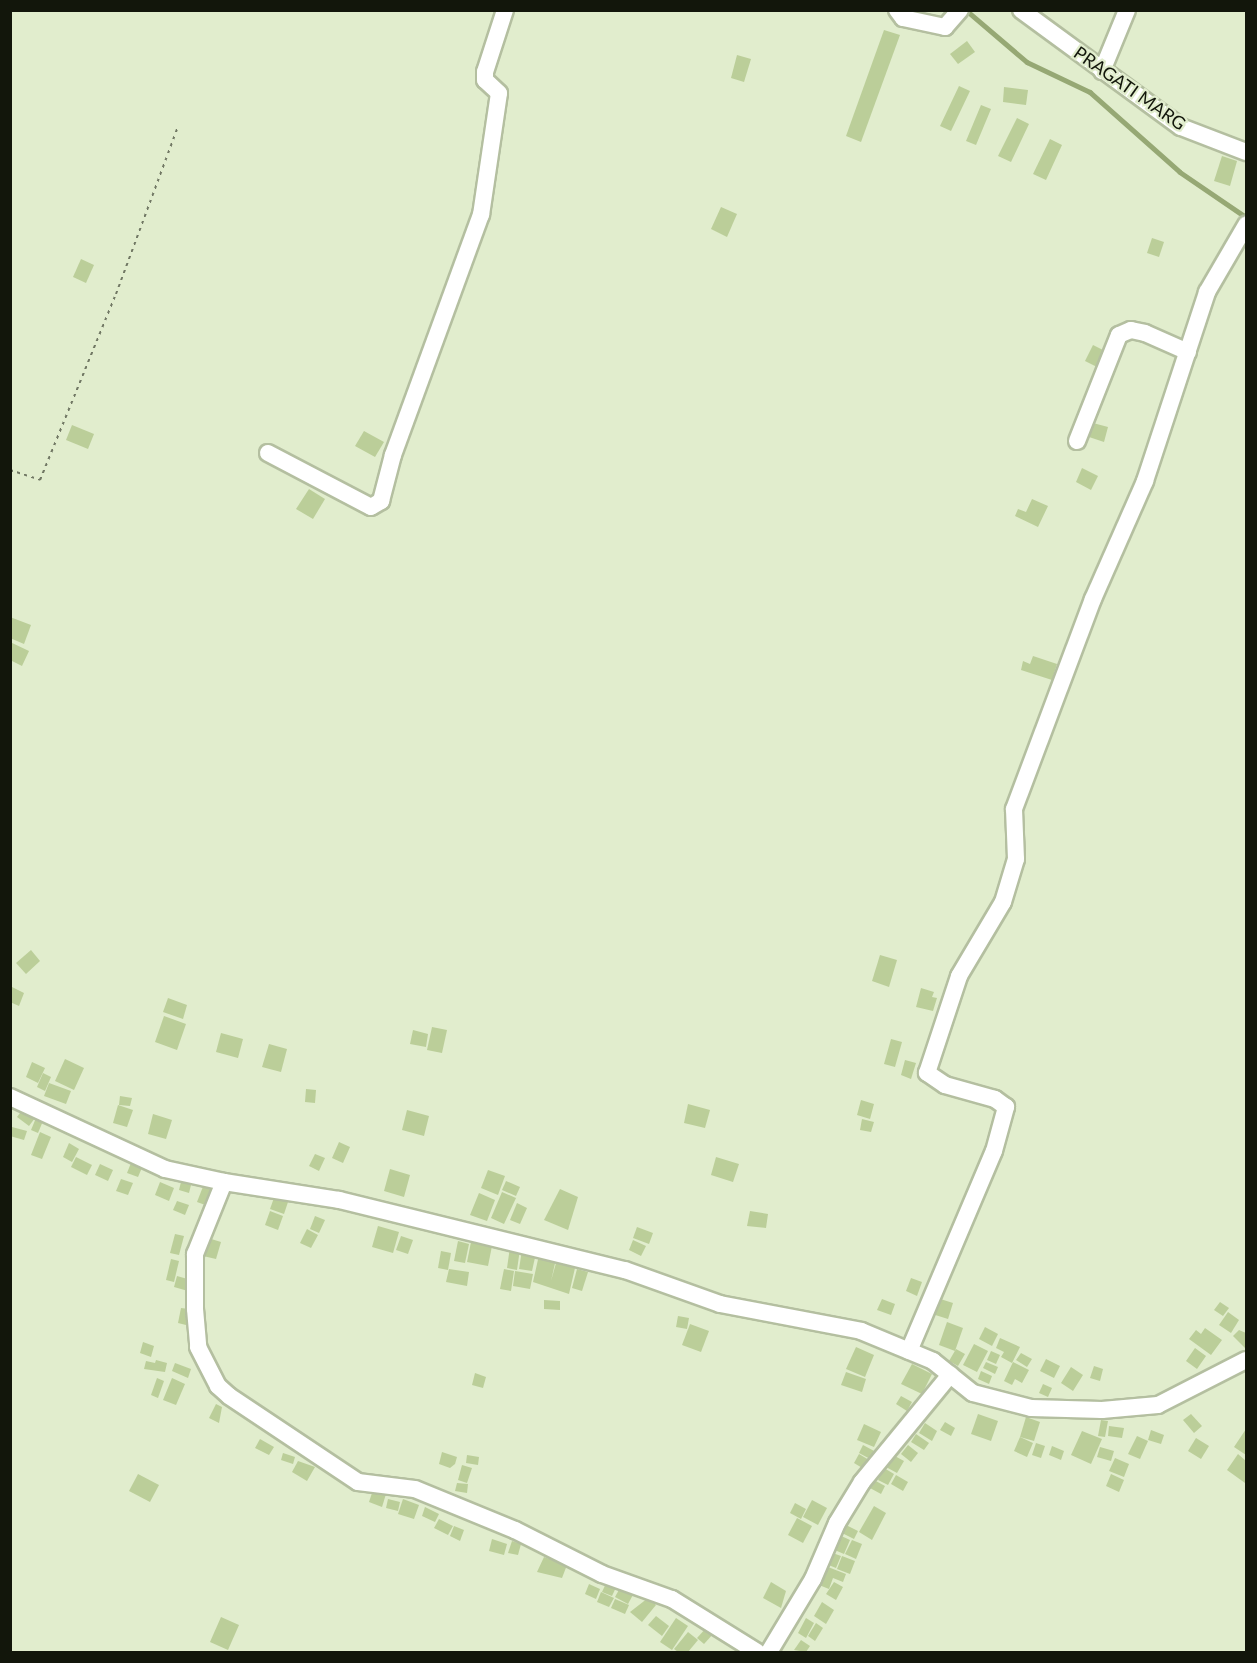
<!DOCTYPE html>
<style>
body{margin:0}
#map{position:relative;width:1257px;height:1663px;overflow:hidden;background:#e1edcd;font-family:Lato,sans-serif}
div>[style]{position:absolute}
.stream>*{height:4.5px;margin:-2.25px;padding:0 2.25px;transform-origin:2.25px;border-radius:2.25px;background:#96a874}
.building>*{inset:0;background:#bbce99}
.path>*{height:2px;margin-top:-1px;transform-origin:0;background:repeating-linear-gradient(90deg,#717864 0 3px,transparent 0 7.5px)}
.roads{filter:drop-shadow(2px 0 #b4bfa0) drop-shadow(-2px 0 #b4bfa0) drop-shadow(0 2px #b4bfa0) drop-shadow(0 -2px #b4bfa0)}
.street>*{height:16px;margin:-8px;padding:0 8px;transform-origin:8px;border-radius:8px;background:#fff}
span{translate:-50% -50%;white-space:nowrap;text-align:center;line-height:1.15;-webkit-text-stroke:4.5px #e1edcd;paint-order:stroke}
.street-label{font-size:18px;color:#12160b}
.frame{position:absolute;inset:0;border:12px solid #12160b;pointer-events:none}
</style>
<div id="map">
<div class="stream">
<i style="left:966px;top:10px;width:80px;rotate:40.4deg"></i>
<i style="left:1027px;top:62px;width:70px;rotate:25.5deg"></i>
<i style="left:1090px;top:92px;width:120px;rotate:41.6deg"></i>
<i style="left:1180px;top:172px;width:80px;rotate:34.3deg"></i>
</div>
<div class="building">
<i style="clip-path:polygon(884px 30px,900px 35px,861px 142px,846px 136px)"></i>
<i style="clip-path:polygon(967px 41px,975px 52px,958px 64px,950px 54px)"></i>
<i style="clip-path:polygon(737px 55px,751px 59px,744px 82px,731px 78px)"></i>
<i style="clip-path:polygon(959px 86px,970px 91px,951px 131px,940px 126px)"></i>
<i style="clip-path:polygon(1004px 87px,1028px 90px,1026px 105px,1003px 102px)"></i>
<i style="clip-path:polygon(981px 105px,991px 109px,976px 145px,966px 141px)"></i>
<i style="clip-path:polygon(1017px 118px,1029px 124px,1011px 162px,998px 156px)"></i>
<i style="clip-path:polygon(1050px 139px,1062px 145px,1046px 180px,1033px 174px)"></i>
<i style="clip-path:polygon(1222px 156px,1237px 161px,1230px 186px,1214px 181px)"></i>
<i style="clip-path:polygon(721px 207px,737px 214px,727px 237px,711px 229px)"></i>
<i style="clip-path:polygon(1152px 238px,1164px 242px,1159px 257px,1147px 253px)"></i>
<i style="clip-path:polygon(81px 259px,94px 265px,86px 283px,73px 277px)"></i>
<i style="clip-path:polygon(1093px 345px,1109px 353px,1101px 369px,1085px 361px)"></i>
<i style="clip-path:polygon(1093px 423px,1108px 427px,1104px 442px,1089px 437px)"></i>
<i style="clip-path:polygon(72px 425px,94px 434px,88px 449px,66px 440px)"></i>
<i style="clip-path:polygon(364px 431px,384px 442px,375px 457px,355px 446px)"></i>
<i style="clip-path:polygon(1082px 468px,1098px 476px,1091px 490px,1076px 482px)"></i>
<i style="clip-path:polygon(309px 489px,325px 499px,313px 519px,296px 509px)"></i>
<i style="clip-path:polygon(1032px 499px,1048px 506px,1038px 527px,1015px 516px,1018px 509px,1026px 512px)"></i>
<i style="clip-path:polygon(10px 617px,31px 625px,24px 644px,10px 638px)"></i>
<i style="clip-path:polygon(10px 642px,29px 651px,22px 666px,10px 660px)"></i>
<i style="clip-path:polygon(1033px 656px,1057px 664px,1052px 680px,1021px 670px,1023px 661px,1030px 664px)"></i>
<i style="clip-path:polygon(31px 950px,40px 961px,26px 974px,16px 963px)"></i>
<i style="clip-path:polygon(880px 955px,897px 960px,889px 987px,872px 981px)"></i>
<i style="clip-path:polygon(10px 986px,24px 993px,19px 1006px,10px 1002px)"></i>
<i style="clip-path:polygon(921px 988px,934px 992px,932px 997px,937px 998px,933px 1011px,916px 1007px)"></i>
<i style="clip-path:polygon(168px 998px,187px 1005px,183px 1019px,163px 1012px)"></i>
<i style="clip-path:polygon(164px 1016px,186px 1024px,177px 1050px,155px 1042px)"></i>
<i style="clip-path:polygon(432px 1027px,447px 1030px,442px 1053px,427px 1050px)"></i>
<i style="clip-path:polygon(413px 1030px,428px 1034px,426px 1047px,410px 1044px)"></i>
<i style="clip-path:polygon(221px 1033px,243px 1039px,238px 1058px,216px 1052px)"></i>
<i style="clip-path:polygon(891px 1039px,902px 1042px,895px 1067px,884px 1064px)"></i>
<i style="clip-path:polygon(269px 1044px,287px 1049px,281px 1072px,262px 1067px)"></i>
<i style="clip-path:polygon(65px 1059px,84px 1068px,74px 1090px,55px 1081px)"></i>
<i style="clip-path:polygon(905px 1060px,916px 1063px,911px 1079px,901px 1075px)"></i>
<i style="clip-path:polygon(32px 1062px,45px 1068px,38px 1083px,26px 1077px)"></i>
<i style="clip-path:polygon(43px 1073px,51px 1077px,45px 1091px,37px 1087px)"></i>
<i style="clip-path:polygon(49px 1083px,71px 1091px,66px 1104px,44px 1096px)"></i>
<i style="clip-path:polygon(306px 1089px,316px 1090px,315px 1103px,305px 1102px)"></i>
<i style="clip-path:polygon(120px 1096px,132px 1098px,130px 1106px,119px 1105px)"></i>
<i style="clip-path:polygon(861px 1100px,874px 1104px,870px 1119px,857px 1115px)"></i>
<i style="clip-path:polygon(688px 1104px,710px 1110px,705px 1128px,684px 1123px)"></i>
<i style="clip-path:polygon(118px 1105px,133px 1110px,127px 1127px,113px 1123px)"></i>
<i style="clip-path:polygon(23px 1109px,35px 1118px,29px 1126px,17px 1117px)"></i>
<i style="clip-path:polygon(407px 1110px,429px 1116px,424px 1136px,402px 1130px)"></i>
<i style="clip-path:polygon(153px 1114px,172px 1120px,166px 1139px,148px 1134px)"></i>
<i style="clip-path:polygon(36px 1118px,43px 1121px,38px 1133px,31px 1130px)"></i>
<i style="clip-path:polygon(862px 1119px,874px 1122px,871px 1132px,860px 1130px)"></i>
<i style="clip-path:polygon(12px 1127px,27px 1131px,24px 1140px,10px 1136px)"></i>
<i style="clip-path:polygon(40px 1132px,51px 1137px,42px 1159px,31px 1155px)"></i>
<i style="clip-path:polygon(339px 1142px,350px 1147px,343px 1163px,332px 1158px)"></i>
<i style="clip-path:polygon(69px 1143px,79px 1149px,72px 1162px,63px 1157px)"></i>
<i style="clip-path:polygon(315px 1154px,325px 1158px,319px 1171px,309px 1166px)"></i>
<i style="clip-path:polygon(76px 1157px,92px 1165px,87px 1175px,71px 1167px)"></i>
<i style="clip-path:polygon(716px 1157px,739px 1164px,733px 1182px,711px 1175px)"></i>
<i style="clip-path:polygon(133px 1158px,144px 1163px,138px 1177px,127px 1173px)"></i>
<i style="clip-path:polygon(100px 1164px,113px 1170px,108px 1181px,95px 1175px)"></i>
<i style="clip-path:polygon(390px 1169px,410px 1175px,404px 1197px,384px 1191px)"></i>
<i style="clip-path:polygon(488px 1170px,505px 1176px,498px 1195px,481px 1188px)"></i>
<i style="clip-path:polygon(182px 1178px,192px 1181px,189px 1193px,179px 1190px)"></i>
<i style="clip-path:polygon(121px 1179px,133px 1183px,128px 1195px,116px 1191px)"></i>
<i style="clip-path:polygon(506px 1181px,520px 1187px,516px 1196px,502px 1190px)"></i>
<i style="clip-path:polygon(160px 1182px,174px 1188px,169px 1201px,155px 1195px)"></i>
<i style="clip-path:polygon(204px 1184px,215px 1189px,208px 1206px,197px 1202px)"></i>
<i style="clip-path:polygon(560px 1189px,578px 1197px,568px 1230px,544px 1220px)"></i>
<i style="clip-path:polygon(502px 1192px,516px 1198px,504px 1224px,491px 1218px)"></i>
<i style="clip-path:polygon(479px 1193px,495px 1200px,487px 1221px,470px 1215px)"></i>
<i style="clip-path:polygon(275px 1195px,289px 1199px,284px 1214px,270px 1209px)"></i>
<i style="clip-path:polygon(177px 1201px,189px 1205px,185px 1215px,173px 1210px)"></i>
<i style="clip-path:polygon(517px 1203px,527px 1208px,520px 1224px,510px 1220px)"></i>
<i style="clip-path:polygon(270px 1211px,283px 1216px,278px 1230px,265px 1225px)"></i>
<i style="clip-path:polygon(750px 1211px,768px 1214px,766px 1228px,747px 1226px)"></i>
<i style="clip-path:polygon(315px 1216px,325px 1220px,319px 1233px,310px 1229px)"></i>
<i style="clip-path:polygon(378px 1226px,399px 1232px,393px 1253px,372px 1247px)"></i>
<i style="clip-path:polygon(637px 1227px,653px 1233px,649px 1244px,633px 1238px)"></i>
<i style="clip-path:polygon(307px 1229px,318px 1235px,311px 1248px,300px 1243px)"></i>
<i style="clip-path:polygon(175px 1234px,184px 1236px,179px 1255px,170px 1253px)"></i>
<i style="clip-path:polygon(401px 1236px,413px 1240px,408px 1254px,396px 1250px)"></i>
<i style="clip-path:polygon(208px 1238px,221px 1242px,216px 1259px,203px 1256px)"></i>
<i style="clip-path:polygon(633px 1240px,646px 1246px,641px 1256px,629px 1250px)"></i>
<i style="clip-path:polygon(458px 1241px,469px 1244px,465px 1263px,454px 1261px)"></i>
<i style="clip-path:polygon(471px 1242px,492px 1246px,488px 1266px,467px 1262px)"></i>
<i style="clip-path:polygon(510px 1247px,520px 1249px,517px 1270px,507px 1268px)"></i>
<i style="clip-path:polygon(522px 1250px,536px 1253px,532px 1271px,519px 1269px)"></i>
<i style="clip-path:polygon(441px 1251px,451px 1253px,448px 1270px,438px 1268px)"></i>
<i style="clip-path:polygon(539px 1255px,556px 1259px,551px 1281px,556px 1263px,575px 1268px,569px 1294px,533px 1282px)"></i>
<i style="clip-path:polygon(171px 1259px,179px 1261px,174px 1282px,166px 1280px)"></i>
<i style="clip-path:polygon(449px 1269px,469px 1272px,467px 1286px,446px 1282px)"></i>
<i style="clip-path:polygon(504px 1269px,514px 1271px,511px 1291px,500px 1289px)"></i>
<i style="clip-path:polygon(577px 1269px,588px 1272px,582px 1291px,572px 1288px)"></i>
<i style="clip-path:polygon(515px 1271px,533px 1274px,530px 1289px,513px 1286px)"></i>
<i style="clip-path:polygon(177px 1276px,191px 1280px,188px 1291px,174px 1287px)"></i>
<i style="clip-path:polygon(911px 1278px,922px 1282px,917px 1296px,906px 1291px)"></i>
<i style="clip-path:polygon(934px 1297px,953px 1303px,948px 1319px,929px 1313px)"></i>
<i style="clip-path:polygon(882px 1299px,895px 1304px,891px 1315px,877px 1310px)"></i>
<i style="clip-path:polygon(544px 1300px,560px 1301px,560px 1310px,544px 1309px)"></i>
<i style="clip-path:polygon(1220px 1302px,1229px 1308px,1223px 1316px,1214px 1310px)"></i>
<i style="clip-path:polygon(181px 1308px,189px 1309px,186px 1325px,178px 1323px)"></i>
<i style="clip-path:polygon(1228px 1312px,1239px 1320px,1231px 1333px,1219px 1325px)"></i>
<i style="clip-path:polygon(678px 1316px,689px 1318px,687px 1329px,676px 1327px)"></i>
<i style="clip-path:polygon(947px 1322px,963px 1328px,955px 1351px,939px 1345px)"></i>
<i style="clip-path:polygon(690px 1324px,709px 1331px,701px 1352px,682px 1345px)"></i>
<i style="clip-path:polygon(985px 1327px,998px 1334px,992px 1346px,979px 1339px)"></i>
<i style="clip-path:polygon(1205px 1328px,1222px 1340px,1211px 1355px,1189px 1339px,1196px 1330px,1201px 1334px)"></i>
<i style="clip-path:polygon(1239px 1330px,1246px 1333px,1246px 1349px,1233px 1336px)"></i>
<i style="clip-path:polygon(1000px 1338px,1020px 1347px,1012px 1363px,1001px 1357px,1004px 1352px,996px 1348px)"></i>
<i style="clip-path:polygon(143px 1342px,154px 1346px,151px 1357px,140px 1353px)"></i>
<i style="clip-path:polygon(974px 1344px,988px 1351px,977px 1372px,963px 1365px)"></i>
<i style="clip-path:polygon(856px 1347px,874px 1355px,865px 1377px,846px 1369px)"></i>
<i style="clip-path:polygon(1195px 1348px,1206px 1356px,1197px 1369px,1186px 1361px)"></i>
<i style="clip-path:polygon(956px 1349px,965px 1354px,958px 1366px,949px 1361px)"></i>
<i style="clip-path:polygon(991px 1351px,1000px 1355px,996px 1364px,987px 1360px)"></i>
<i style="clip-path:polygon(1021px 1353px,1032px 1359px,1027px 1367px,1016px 1360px)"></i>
<i style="clip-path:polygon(1046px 1359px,1060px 1366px,1054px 1378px,1040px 1371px)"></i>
<i style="clip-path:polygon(156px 1360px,167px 1363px,165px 1372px,144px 1369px,146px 1361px,155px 1363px)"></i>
<i style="clip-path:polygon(986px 1362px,998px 1367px,995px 1374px,983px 1368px)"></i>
<i style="clip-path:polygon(1013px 1362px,1029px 1370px,1022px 1383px,1015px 1379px,1012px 1385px,1004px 1381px)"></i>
<i style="clip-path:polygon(175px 1363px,191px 1369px,188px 1378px,172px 1371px)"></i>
<i style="clip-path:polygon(912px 1364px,932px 1374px,922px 1394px,901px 1384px)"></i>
<i style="clip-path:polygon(1094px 1366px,1103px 1369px,1100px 1381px,1090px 1378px)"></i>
<i style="clip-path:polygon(1071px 1367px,1083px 1375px,1073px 1391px,1061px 1383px)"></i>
<i style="clip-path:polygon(981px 1371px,992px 1376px,989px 1384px,978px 1379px)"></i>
<i style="clip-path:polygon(846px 1372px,866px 1379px,862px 1392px,841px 1385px)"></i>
<i style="clip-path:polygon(475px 1373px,486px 1377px,483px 1388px,472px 1385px)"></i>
<i style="clip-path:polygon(157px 1378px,164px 1381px,158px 1398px,151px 1395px)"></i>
<i style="clip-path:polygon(172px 1378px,185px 1384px,176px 1405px,163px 1400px)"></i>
<i style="clip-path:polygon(1043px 1384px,1052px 1388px,1048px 1397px,1039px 1393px)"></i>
<i style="clip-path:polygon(901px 1396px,912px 1402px,907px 1411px,896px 1404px)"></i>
<i style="clip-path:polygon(216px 1404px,222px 1407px,219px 1423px,209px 1418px)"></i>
<i style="clip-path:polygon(978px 1414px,998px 1421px,991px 1441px,971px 1434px)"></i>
<i style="clip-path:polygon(1191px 1414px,1202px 1426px,1194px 1433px,1183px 1420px)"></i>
<i style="clip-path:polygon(1026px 1417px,1040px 1422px,1034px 1441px,1020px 1437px)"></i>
<i style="clip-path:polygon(1101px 1420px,1108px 1421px,1105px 1437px,1098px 1436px)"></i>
<i style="clip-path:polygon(945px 1422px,955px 1428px,951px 1436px,940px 1430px)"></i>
<i style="clip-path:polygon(925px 1423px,937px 1431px,932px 1441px,919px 1433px)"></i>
<i style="clip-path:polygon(864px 1424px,881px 1432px,874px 1447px,857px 1440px)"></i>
<i style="clip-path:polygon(1109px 1426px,1124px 1428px,1122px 1438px,1108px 1436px)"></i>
<i style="clip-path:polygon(1246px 1429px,1246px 1455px,1234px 1447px)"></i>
<i style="clip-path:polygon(1151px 1430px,1164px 1435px,1161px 1444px,1148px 1440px)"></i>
<i style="clip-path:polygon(1082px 1431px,1102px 1439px,1091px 1464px,1071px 1455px)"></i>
<i style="clip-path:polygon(916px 1434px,929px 1443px,924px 1450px,911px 1442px)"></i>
<i style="clip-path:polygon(1137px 1436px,1148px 1441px,1140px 1459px,1128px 1454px)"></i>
<i style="clip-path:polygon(1020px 1437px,1033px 1443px,1027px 1457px,1014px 1451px)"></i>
<i style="clip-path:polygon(1196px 1438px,1209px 1446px,1201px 1459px,1188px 1451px)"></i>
<i style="clip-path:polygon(260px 1439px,274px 1447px,269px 1455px,255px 1448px)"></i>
<i style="clip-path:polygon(1036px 1443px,1045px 1446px,1041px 1458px,1032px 1455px)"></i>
<i style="clip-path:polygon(863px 1445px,876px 1452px,872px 1460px,859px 1453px)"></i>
<i style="clip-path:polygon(908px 1445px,918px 1453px,911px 1462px,901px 1454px)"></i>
<i style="clip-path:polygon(1052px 1446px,1064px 1451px,1061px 1460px,1049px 1455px)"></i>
<i style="clip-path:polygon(1100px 1447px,1114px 1451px,1111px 1461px,1097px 1457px)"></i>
<i style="clip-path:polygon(442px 1452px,457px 1457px,455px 1464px,450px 1468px,439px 1464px)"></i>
<i style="clip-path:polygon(283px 1453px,295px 1457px,293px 1464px,281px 1460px)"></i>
<i style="clip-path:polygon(859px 1454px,869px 1460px,864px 1469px,854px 1463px)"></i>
<i style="clip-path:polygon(1238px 1454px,1246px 1461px,1245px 1483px,1227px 1470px)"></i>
<i style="clip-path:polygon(467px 1455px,479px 1457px,478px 1465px,466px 1463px)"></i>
<i style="clip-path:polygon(893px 1455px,904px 1461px,897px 1473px,886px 1467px)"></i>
<i style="clip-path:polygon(1115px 1458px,1129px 1464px,1124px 1477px,1109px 1471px)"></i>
<i style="clip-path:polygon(298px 1461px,315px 1467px,307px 1481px,292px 1472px)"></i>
<i style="clip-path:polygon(462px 1465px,472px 1468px,467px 1483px,458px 1480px)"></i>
<i style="clip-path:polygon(884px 1468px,894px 1474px,888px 1485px,878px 1480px)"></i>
<i style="clip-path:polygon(138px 1474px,159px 1485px,150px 1502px,129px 1491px)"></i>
<i style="clip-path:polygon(1111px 1474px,1124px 1480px,1119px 1492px,1106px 1486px)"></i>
<i style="clip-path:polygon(896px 1475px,908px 1482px,903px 1491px,891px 1484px)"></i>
<i style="clip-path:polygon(874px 1480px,885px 1486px,881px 1494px,870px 1488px)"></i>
<i style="clip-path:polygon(457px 1483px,468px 1484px,467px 1493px,455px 1491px)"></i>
<i style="clip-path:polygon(373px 1490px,386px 1494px,382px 1507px,369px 1502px)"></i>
<i style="clip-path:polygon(388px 1499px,400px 1502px,398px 1511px,386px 1508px)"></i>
<i style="clip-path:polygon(403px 1499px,419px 1505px,414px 1519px,398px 1514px)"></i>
<i style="clip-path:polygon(812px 1500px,827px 1508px,818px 1525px,803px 1517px)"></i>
<i style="clip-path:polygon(795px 1503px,806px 1509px,801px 1519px,790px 1513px)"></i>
<i style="clip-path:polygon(874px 1506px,886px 1513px,872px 1540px,859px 1532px)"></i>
<i style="clip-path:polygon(425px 1507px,439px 1514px,435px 1522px,422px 1516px)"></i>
<i style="clip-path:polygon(797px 1518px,812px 1526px,803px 1543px,788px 1535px)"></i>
<i style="clip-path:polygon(439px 1519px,453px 1526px,448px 1535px,434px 1528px)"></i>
<i style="clip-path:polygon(846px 1525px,858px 1531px,854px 1539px,842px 1533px)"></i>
<i style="clip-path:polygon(454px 1526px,464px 1530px,460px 1541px,450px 1536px)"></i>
<i style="clip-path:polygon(837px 1534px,850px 1540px,844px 1554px,830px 1548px)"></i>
<i style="clip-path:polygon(492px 1539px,507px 1544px,504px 1555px,489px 1551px)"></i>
<i style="clip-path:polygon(852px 1540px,862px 1544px,856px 1559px,845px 1554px)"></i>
<i style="clip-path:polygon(512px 1541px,521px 1544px,518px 1555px,508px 1553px)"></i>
<i style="clip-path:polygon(830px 1552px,841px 1556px,836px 1568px,826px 1564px)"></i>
<i style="clip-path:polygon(842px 1556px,855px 1561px,850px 1574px,837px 1569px)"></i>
<i style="clip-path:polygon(544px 1557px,567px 1565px,562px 1578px,537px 1572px)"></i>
<i style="clip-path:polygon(828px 1567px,846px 1574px,843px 1582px,833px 1578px,829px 1589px,819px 1585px)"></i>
<i style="clip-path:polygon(608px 1579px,618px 1583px,612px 1596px,602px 1592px)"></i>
<i style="clip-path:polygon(771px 1582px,786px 1591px,781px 1608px,763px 1598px)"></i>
<i style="clip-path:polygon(834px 1582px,843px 1587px,836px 1600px,826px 1594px)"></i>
<i style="clip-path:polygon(589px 1584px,600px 1589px,596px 1599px,585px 1594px)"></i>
<i style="clip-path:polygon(621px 1586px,634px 1593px,628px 1604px,615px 1597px)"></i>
<i style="clip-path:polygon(601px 1592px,614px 1598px,609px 1607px,597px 1602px)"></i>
<i style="clip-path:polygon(648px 1598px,656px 1605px,642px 1622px,630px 1612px)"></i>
<i style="clip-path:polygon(615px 1599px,629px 1605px,625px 1614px,611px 1608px)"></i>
<i style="clip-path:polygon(822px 1602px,834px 1610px,826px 1624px,814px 1616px)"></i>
<i style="clip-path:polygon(656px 1616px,669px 1626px,662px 1636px,648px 1625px)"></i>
<i style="clip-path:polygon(221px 1617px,239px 1625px,228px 1650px,210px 1642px)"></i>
<i style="clip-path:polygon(676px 1618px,688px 1626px,672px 1650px,660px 1642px)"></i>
<i style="clip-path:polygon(806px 1618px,814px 1623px,806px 1638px,798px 1633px)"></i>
<i style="clip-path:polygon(816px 1623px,823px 1628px,815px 1641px,808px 1636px)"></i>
<i style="clip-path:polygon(707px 1627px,714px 1633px,704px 1644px,697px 1638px)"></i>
<i style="clip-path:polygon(688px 1632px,698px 1640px,688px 1652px,678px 1652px,674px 1649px)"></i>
<i style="clip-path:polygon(801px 1640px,810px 1646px,806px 1652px,794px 1650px)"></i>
</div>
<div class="path">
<i style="left:10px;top:470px;width:32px;rotate:18deg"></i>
<i style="left:40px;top:480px;width:201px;rotate:-67.8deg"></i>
<i style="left:116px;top:294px;width:179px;rotate:-69.7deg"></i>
</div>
<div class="roads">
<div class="street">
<i style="left:897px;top:10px;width:10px;rotate:53deg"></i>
<i style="left:903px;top:18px;width:43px;rotate:12.1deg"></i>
<i style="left:945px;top:27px;width:23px;rotate:-49deg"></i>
<i style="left:1021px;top:10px;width:198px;rotate:36.2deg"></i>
<i style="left:1181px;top:127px;width:70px;rotate:21deg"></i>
<i style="left:1102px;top:71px;width:66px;rotate:-67.7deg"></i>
<i style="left:1077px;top:441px;width:114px;rotate:-68.4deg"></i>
<i style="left:1119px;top:335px;width:13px;rotate:-23deg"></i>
<i style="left:1131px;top:330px;width:14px;rotate:12deg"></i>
<i style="left:1145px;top:333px;width:47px;rotate:23.8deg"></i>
<i style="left:268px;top:453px;width:116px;rotate:27.7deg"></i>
<i style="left:371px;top:507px;width:12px;rotate:-31deg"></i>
<i style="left:381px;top:501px;width:48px;rotate:-75.4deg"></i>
<i style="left:393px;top:455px;width:256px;rotate:-69.9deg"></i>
<i style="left:481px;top:215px;width:123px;rotate:-81.6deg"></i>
<i style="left:499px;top:93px;width:19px;rotate:-137deg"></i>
<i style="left:485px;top:80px;width:8px;rotate:-90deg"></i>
<i style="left:485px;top:72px;width:65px;rotate:-72.1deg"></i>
<i style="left:10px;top:1097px;width:171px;rotate:24.9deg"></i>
<i style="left:165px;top:1169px;width:60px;rotate:12.4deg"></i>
<i style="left:224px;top:1182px;width:78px;rotate:111.9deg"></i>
<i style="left:195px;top:1254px;width:55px;rotate:90deg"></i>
<i style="left:195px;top:1309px;width:38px;rotate:85deg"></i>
<i style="left:198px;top:1347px;width:44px;rotate:62.9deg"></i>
<i style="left:218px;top:1386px;width:15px;rotate:42deg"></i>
<i style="left:229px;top:1396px;width:155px;rotate:33.7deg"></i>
<i style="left:358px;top:1482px;width:57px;rotate:7deg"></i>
<i style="left:415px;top:1489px;width:108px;rotate:22.3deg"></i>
<i style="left:515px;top:1530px;width:97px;rotate:26.8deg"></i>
<i style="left:602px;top:1574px;width:74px;rotate:19.7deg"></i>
<i style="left:672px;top:1599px;width:100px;rotate:31.9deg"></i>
<i style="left:224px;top:1182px;width:116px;rotate:8.9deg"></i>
<i style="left:339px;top:1200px;width:294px;rotate:13.8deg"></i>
<i style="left:625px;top:1270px;width:101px;rotate:19.7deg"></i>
<i style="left:720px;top:1304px;width:144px;rotate:10.8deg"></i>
<i style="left:861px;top:1331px;width:78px;rotate:22.6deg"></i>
<i style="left:933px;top:1361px;width:51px;rotate:38.7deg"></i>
<i style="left:973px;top:1393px;width:60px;rotate:14.5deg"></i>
<i style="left:1031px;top:1408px;width:71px;rotate:1.6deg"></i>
<i style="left:1102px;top:1410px;width:56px;rotate:-5.1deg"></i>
<i style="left:1158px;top:1405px;width:99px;rotate:-27.1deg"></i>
<i style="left:909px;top:1351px;width:217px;rotate:-67deg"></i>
<i style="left:994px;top:1151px;width:46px;rotate:-74.7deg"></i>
<i style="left:1006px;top:1107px;width:14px;rotate:-144deg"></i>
<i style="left:995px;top:1099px;width:52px;rotate:-164.4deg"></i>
<i style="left:945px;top:1085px;width:22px;rotate:-146deg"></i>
<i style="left:927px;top:1073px;width:102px;rotate:-71.7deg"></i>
<i style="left:959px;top:976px;width:86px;rotate:-59.3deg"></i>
<i style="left:1003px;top:902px;width:45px;rotate:-73.2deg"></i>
<i style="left:1016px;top:859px;width:50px;rotate:-92.3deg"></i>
<i style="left:1014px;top:809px;width:224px;rotate:-69.4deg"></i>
<i style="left:1093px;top:599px;width:129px;rotate:-66.2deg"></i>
<i style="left:1145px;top:481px;width:199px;rotate:-71.8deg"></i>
<i style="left:1207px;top:292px;width:78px;rotate:-59.8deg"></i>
<i style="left:769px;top:1652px;width:85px;rotate:-58.9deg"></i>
<i style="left:813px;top:1579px;width:61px;rotate:-66.8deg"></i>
<i style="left:837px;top:1523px;width:48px;rotate:-58.6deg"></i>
<i style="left:862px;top:1482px;width:139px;rotate:-50.6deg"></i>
</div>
</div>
<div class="street-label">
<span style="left:1130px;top:88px;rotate:35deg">PRAGATI MARG</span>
</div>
<div class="frame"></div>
</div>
